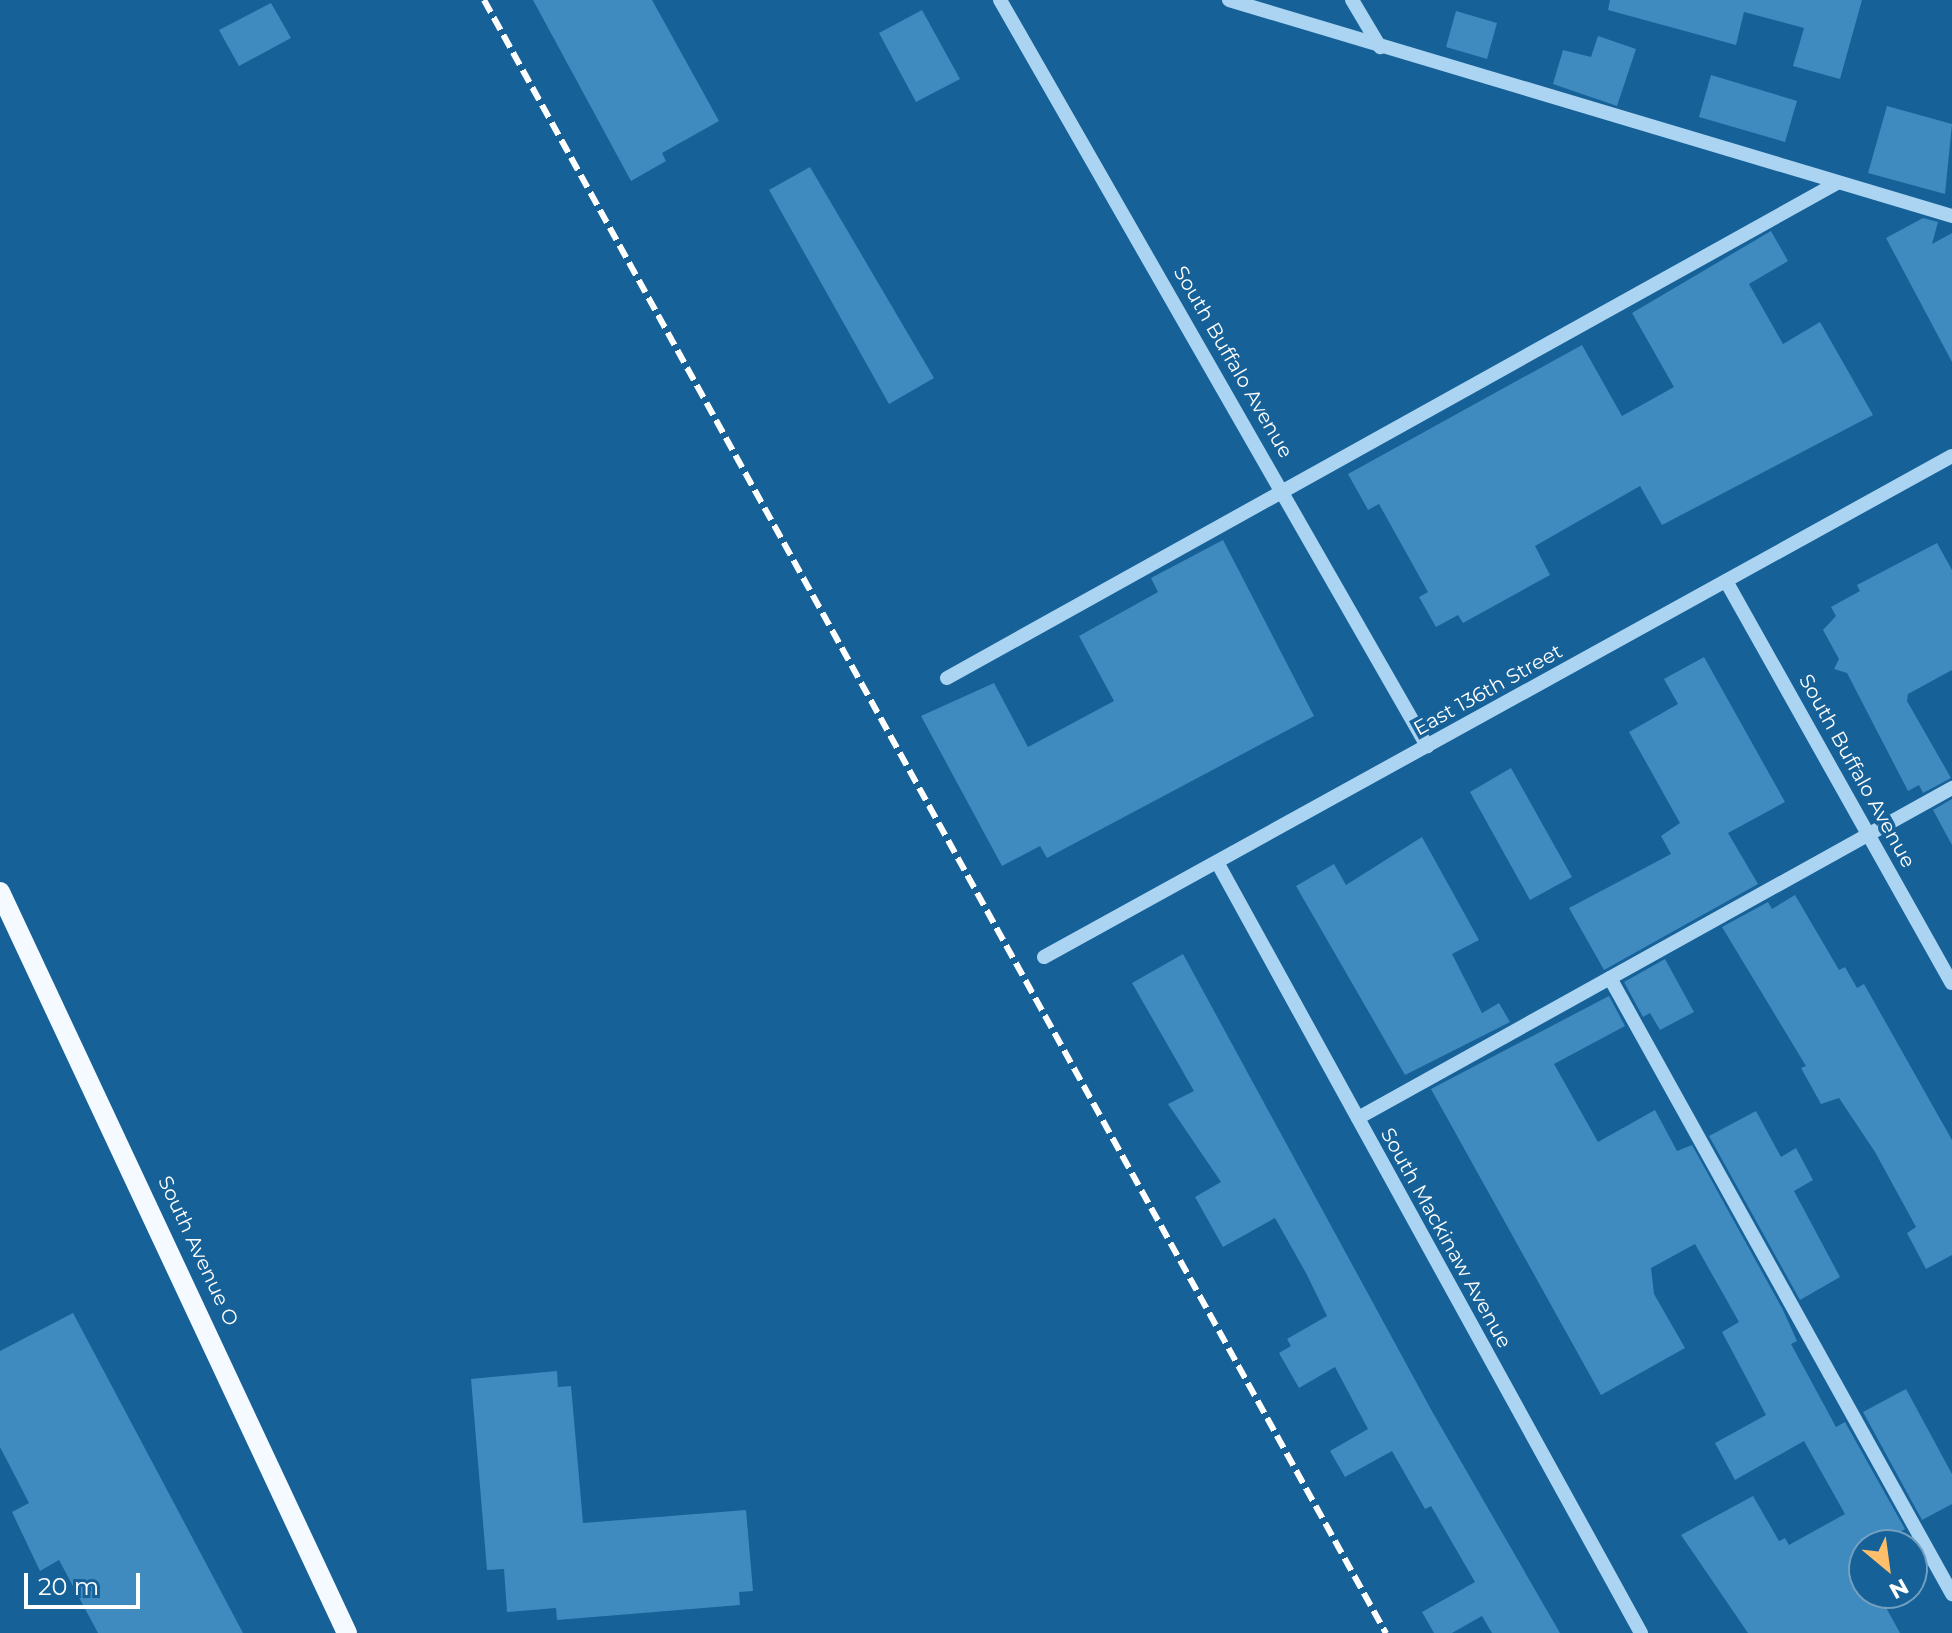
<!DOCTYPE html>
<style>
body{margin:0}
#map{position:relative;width:1952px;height:1633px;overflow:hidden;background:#166198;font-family:Montserrat,sans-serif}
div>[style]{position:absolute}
.building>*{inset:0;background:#3f8abf}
.minor>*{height:14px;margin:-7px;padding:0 7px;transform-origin:7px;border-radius:7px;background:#aad4f2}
.major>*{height:20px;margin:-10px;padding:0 10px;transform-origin:10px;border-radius:10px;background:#f4faff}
.rail>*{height:6px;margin-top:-3px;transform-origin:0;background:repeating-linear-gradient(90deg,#fff 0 14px,transparent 0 20px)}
span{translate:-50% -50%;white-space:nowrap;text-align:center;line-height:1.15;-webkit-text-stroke:7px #166198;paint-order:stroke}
.street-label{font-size:20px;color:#fff}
.north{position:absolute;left:1848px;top:1529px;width:80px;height:80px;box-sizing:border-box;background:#166198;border:2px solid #73a0c1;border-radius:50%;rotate:151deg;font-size:22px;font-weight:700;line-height:32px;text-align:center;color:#fff}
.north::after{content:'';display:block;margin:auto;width:28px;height:36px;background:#ffbf6a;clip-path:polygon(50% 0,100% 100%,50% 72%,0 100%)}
.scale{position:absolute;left:24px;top:1573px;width:116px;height:36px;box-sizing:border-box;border:4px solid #fff;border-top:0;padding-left:10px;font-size:24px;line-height:28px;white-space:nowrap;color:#fff;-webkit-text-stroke:6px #166198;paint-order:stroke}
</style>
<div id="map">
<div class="building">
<i style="clip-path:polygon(533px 0,652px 0,719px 121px,662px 153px,666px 161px,631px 181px)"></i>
<i style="clip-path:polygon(1610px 0,1862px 0,1840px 79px,1793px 66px,1804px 28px,1744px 12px,1736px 45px,1608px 10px)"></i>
<i style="clip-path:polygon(271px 3px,291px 38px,239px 66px,219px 30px)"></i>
<i style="clip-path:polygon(922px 10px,960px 79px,916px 102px,879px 33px)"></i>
<i style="clip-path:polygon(1456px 11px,1497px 23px,1487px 59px,1446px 47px)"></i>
<i style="clip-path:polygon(1598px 36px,1636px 49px,1617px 106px,1553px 84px,1563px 50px,1591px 57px)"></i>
<i style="clip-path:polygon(1711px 75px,1797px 101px,1785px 142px,1699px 117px)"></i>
<i style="clip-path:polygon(1887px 106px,1952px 124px,1945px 194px,1868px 173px)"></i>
<i style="clip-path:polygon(810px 167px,934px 378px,889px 404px,769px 190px)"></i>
<i style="clip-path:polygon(1923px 218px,1938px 222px,1932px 244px,1952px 233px,1952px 362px,1886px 238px)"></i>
<i style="clip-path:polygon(1771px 231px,1788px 261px,1749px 284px,1783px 344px,1820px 322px,1873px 415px,1662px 525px,1640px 486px,1535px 546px,1550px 575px,1463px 623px,1458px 615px,1436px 627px,1419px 597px,1428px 592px,1379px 504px,1368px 510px,1348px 474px,1582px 345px,1622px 416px,1674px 387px,1632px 313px)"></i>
<i style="clip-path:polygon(1223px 540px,1314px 716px,1047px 858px,1040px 846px,1002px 866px,921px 716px,994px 683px,1028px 747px,1114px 701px,1079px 636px,1158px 592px,1151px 578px)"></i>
<i style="clip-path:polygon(1937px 543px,1952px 570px,1952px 670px,1908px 694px,1907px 701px,1951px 778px,1923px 793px,1919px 785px,1908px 791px,1847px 673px,1834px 669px,1839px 659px,1823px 630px,1836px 616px,1831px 607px,1860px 591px,1857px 585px)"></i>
<i style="clip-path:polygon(1704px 657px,1785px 802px,1728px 833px,1758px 884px,1604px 970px,1569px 908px,1671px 854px,1661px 836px,1680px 823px,1629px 732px,1678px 704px,1664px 679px)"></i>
<i style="clip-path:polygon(1511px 768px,1572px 877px,1530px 900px,1470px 792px)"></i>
<i style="clip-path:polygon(1952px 799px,1952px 845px,1933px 810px)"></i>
<i style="clip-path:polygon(1422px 837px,1479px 940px,1452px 954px,1482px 1013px,1499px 1003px,1510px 1022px,1405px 1075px,1296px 886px,1334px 864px,1346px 885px)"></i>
<i style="clip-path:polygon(1795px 895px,1839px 970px,1845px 967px,1857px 988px,1864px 984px,1952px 1140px,1952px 1255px,1926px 1269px,1907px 1233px,1916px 1227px,1875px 1152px,1839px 1098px,1821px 1104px,1801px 1068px,1806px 1066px,1722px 927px,1768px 902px,1772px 909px)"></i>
<i style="clip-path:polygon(1183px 954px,1433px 1413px,1560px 1633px,1492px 1633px,1482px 1616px,1452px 1633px,1434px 1633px,1422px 1612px,1475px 1582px,1431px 1506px,1425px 1509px,1392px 1451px,1345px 1477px,1330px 1451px,1368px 1429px,1335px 1367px,1299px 1388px,1279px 1353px,1291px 1346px,1287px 1339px,1327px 1316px,1306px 1273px,1275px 1218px,1223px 1247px,1195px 1197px,1221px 1182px,1168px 1104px,1194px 1091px,1132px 983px)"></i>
<i style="clip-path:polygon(1665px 959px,1694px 1012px,1660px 1030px,1650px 1013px,1643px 1017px,1624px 982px)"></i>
<i style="clip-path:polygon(1609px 996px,1625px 1026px,1554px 1064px,1598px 1142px,1655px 1110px,1677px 1151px,1692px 1145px,1783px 1310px,1797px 1341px,1791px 1344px,1836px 1427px,1845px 1422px,1905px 1529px,1880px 1545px,1864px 1545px,1859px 1557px,1864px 1593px,1878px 1593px,1900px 1633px,1748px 1633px,1681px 1535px,1753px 1496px,1779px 1541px,1785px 1538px,1789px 1545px,1845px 1514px,1804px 1441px,1735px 1480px,1715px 1443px,1766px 1415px,1722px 1332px,1739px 1322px,1695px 1244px,1651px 1268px,1654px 1294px,1685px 1348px,1601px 1395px,1431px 1089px)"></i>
<i style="clip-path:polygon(1756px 1111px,1781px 1157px,1796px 1148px,1813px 1180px,1794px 1191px,1840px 1277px,1800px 1300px,1709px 1136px)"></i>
<i style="clip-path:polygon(73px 1313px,243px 1633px,98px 1633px,59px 1560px,40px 1571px,12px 1512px,29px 1503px,0 1447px,0 1351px)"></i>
<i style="clip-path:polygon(557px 1371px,558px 1387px,571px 1386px,583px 1523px,746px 1510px,753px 1591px,739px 1592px,740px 1605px,557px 1620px,556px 1608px,507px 1612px,504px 1569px,487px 1570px,471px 1379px)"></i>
<i style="clip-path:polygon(1906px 1389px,1952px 1474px,1952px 1504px,1922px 1520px,1863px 1412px)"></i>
</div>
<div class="minor">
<i style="left:1000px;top:0;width:860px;rotate:60.21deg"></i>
<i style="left:1229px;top:0;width:755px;rotate:16.63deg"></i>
<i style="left:1352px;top:0;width:55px;rotate:59.2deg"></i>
<i style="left:1726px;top:581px;width:461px;rotate:60.7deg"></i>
<i style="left:947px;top:678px;width:1018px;rotate:-29.08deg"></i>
<i style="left:1217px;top:862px;width:880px;rotate:61.19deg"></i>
<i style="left:1044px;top:957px;width:1037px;rotate:-28.89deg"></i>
<i style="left:1610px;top:978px;width:705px;rotate:60.96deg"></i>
<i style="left:1358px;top:1118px;width:680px;rotate:-29.05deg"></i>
</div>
<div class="major">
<i style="left:0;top:892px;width:818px;rotate:64.91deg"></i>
</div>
<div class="rail">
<i style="left:484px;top:0;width:1866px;rotate:61.09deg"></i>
</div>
<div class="street-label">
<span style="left:1233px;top:362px;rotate:60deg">South Buffalo Avenue</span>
<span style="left:1488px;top:690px;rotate:-29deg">East 136th Street</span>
<span style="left:1857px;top:771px;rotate:61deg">South Buffalo Avenue</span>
<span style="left:1446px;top:1238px;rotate:61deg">South Mackinaw Avenue</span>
<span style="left:198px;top:1251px;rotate:65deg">South Avenue O</span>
</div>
<div class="north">N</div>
<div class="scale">20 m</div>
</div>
